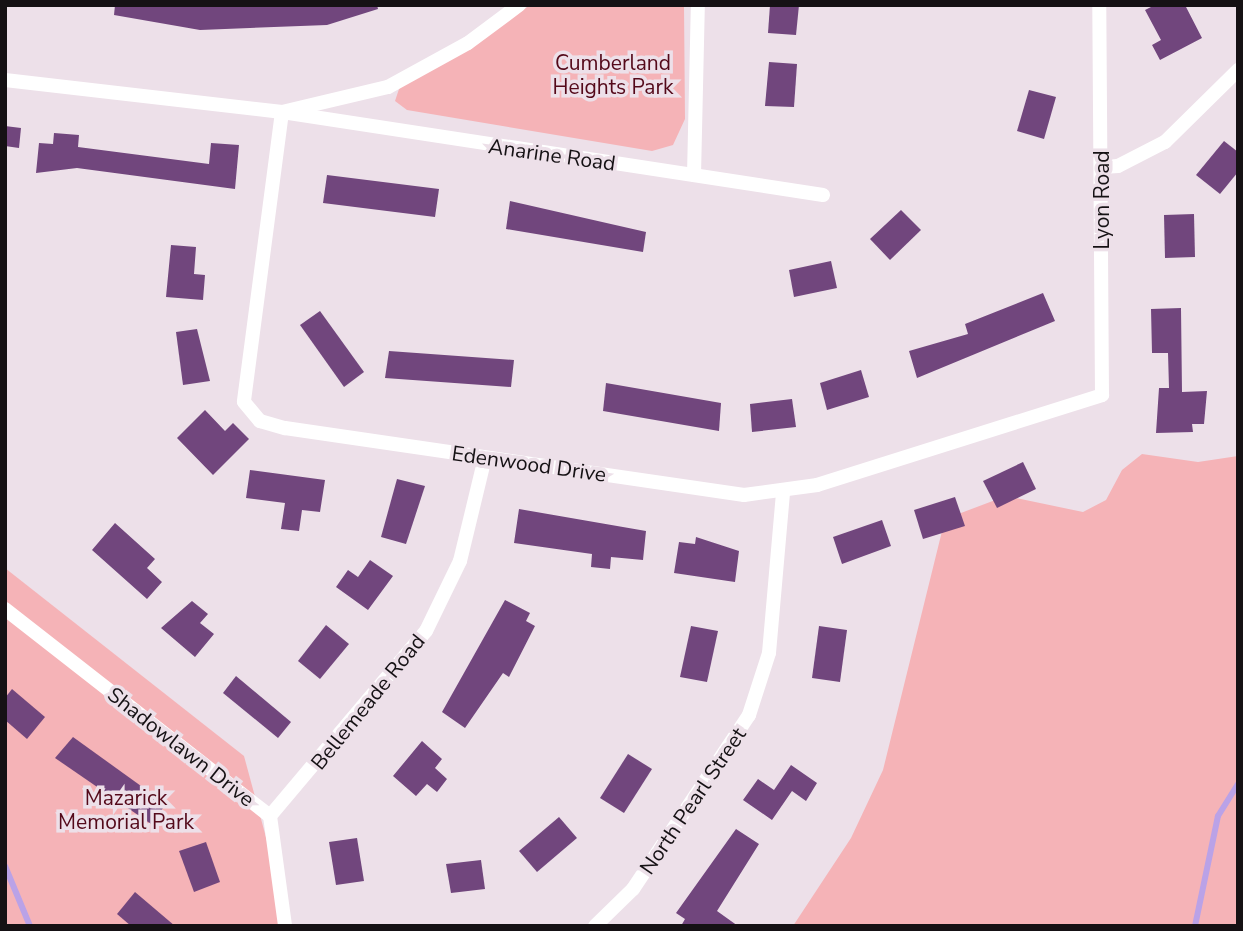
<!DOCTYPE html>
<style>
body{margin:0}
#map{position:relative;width:1243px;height:931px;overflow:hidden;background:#ede0e9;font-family:"Nunito Sans",sans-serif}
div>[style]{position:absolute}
.green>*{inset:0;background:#f5b3b7}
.stream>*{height:6px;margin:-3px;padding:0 3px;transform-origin:3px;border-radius:3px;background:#baa2e7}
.building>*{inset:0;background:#71467d}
.street>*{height:14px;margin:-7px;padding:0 7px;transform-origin:7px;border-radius:7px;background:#fff}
span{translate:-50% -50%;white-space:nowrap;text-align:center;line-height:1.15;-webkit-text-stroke:7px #ede0e9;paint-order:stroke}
.park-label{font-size:21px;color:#54091a}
.street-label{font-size:21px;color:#151114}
.frame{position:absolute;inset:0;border:7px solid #151114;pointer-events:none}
</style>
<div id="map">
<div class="green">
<i style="clip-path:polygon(530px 5px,684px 5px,685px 119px,673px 145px,652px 151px,407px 110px,395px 101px,402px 80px,486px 37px)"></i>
<i style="clip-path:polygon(1142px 454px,1198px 462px,1238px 456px,1238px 926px,793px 926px,851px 838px,883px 770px,945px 519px,1006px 496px,1083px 512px,1106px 500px,1122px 470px)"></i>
<i style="clip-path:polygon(5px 568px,244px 756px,290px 926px,5px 926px)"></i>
</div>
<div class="stream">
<i style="left:5px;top:866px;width:65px;rotate:67.4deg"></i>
<i style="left:1195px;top:926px;width:112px;rotate:-78.2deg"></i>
<i style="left:1218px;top:816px;width:38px;rotate:-58deg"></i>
</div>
<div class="building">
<i style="clip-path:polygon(115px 5px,377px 5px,378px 9px,327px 25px,200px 30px,114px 15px)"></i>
<i style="clip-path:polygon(770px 5px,799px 5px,796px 35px,768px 33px)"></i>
<i style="clip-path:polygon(1155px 5px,1185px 5px,1202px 38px,1160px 60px,1152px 45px,1161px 40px,1145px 10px)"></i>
<i style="clip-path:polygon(769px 62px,797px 64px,794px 107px,765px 106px)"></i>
<i style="clip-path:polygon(1029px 90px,1056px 97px,1044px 139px,1017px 131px)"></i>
<i style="clip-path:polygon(5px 126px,21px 128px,19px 148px,5px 146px)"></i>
<i style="clip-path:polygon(54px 133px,79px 135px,78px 147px,209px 164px,211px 143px,239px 145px,235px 189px,77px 168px,36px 173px,39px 143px,53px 144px)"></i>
<i style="clip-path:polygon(1224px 141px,1238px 152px,1238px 172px,1220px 194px,1196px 175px)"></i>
<i style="clip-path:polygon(327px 175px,439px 189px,435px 217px,323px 203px)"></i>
<i style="clip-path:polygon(510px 201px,646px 232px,643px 252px,506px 229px)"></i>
<i style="clip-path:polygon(901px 210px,921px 230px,890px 260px,870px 239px)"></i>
<i style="clip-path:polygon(1194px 214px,1195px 257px,1165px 258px,1164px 215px)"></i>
<i style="clip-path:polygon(171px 245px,196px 247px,194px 274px,205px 275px,203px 300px,166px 297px)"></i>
<i style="clip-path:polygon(831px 261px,837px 288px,794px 297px,789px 270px)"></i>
<i style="clip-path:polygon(1043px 293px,1055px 321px,917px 378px,909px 351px,968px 334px,965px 324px)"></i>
<i style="clip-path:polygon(1181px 308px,1182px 392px,1207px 391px,1204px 424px,1192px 424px,1193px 432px,1156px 433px,1159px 388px,1169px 388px,1168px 353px,1152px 353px,1151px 309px)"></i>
<i style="clip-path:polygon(320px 311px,364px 372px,344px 387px,300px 325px)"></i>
<i style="clip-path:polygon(197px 329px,210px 381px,183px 385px,176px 332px)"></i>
<i style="clip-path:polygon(389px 351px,514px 360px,511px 387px,385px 378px)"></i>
<i style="clip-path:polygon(861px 370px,869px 397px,827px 410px,820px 383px)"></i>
<i style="clip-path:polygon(606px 383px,721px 403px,719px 431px,603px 411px)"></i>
<i style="clip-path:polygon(792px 399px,796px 427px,752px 432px,750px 404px)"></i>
<i style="clip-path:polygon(205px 410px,225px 431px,233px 423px,249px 439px,213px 475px,177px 438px)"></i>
<i style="clip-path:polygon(1023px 462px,1036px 489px,997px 508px,983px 481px)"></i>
<i style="clip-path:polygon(250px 470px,325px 480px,320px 512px,302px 510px,299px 531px,281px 529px,285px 503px,246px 498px)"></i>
<i style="clip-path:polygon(397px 479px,425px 486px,406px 544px,381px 537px)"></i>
<i style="clip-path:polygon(955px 497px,965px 526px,923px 539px,914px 510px)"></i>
<i style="clip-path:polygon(519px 509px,646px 531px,643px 560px,611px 557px,610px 569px,591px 567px,592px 554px,514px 543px)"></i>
<i style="clip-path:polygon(882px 520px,891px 546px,842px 564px,833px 537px)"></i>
<i style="clip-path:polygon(115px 523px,155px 559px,147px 568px,162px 582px,147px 599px,92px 550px)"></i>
<i style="clip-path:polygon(696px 537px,739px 551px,735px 582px,674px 573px,679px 542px,695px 544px)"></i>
<i style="clip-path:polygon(370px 560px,393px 576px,368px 610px,336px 587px,348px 570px,358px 577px)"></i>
<i style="clip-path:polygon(505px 600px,530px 613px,526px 621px,535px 626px,509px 677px,503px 673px,465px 728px,442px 712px)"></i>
<i style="clip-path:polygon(192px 601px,208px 614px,200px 623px,214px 634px,195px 657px,161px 628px)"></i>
<i style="clip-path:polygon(326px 625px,349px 644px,320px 679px,298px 661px)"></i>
<i style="clip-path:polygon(691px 626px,718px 631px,707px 682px,680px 677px)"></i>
<i style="clip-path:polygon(819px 626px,847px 630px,840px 682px,812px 678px)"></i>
<i style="clip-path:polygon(236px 676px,291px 722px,278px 738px,223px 693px)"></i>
<i style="clip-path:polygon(12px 689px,45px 717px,27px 739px,5px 720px,5px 698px)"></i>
<i style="clip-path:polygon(73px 737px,166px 804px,151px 824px,55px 758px)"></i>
<i style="clip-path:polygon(422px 741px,442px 759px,435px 768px,447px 779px,437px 792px,427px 784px,416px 796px,393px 776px)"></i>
<i style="clip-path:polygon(628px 754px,652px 769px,624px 813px,600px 798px)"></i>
<i style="clip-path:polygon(791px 765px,817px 783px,806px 801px,792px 791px,772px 820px,743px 800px,758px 779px,774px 790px)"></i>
<i style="clip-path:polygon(559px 817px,577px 838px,537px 872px,519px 851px)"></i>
<i style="clip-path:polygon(736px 829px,759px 844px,717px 911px,738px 926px,681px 926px,685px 919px,676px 913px)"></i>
<i style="clip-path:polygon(357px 838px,364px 881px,336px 885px,329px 842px)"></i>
<i style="clip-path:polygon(206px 842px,220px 882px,194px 892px,179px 851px)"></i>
<i style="clip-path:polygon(481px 860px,485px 889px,451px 893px,446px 864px)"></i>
<i style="clip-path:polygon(135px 892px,175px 926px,131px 926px,117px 914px)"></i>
</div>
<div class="street">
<i style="left:5px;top:80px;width:279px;rotate:6.6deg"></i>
<i style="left:282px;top:112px;width:109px;rotate:-13.3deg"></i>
<i style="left:388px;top:87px;width:91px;rotate:-28.8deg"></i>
<i style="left:468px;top:43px;width:64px;rotate:-36.7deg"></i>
<i style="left:1103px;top:167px;width:15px;rotate:-4deg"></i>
<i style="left:1118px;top:166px;width:53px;rotate:-27.1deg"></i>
<i style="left:1165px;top:142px;width:103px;rotate:-44.6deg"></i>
<i style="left:694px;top:175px;width:170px;rotate:-88.7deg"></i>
<i style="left:823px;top:195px;width:547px;rotate:-171.28deg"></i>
<i style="left:282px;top:112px;width:292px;rotate:97.5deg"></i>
<i style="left:244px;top:402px;width:25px;rotate:50deg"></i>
<i style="left:260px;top:421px;width:26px;rotate:16deg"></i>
<i style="left:285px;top:428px;width:464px;rotate:8.3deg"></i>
<i style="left:744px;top:495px;width:74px;rotate:-7.8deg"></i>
<i style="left:817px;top:485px;width:299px;rotate:-17.5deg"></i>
<i style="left:1102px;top:395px;width:390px;rotate:-90.4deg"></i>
<i style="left:5px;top:609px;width:336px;rotate:38deg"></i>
<i style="left:270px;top:816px;width:111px;rotate:82.2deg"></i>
<i style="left:270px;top:816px;width:242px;rotate:-49.9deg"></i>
<i style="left:426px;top:631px;width:78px;rotate:-64.1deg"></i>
<i style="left:460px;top:561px;width:106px;rotate:-76.4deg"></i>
<i style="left:595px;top:926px;width:53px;rotate:-44.2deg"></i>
<i style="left:633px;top:889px;width:209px;rotate:-56.3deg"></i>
<i style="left:749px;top:715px;width:65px;rotate:-72.1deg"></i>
<i style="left:769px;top:653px;width:161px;rotate:-85deg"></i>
</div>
<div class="park-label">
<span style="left:613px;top:75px">Cumberland<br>Heights Park</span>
<span style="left:126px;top:810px">Mazarick<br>Memorial Park</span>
</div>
<div class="street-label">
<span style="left:552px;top:155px;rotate:8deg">Anarine Road</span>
<span style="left:1102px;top:200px;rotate:-90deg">Lyon Road</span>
<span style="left:529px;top:464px;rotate:8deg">Edenwood Drive</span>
<span style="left:368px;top:702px;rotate:-51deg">Bellemeade Road</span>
<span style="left:181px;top:747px;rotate:38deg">Shadowlawn Drive</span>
<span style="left:693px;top:801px;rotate:-56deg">North Pearl Street</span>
</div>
<div class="frame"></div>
</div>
